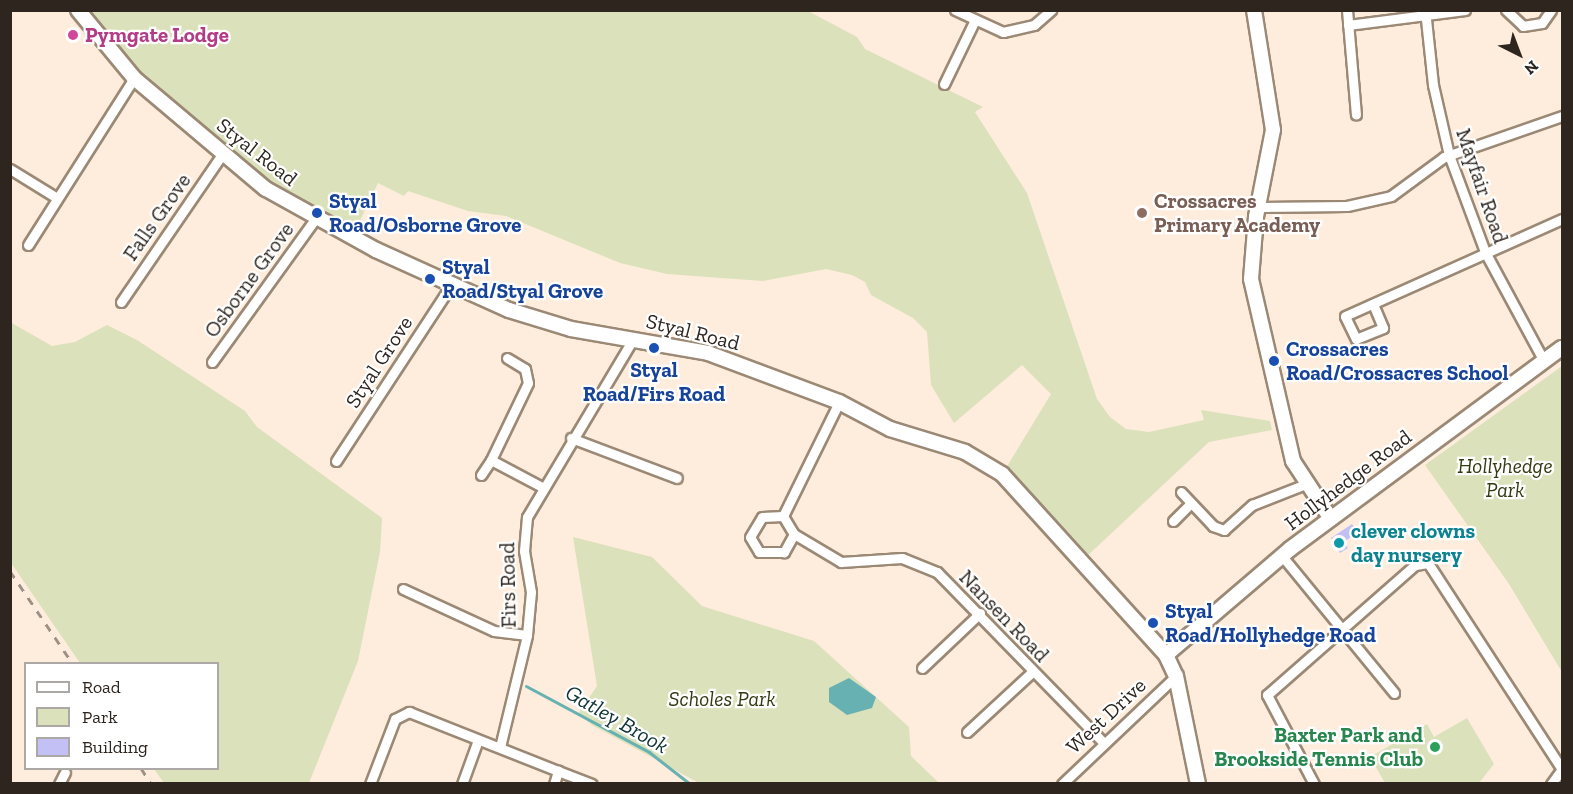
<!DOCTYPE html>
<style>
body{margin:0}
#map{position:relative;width:1573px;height:794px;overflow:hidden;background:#feeddc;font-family:"Zilla Slab",serif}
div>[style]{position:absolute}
.green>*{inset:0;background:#dbe1bb}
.water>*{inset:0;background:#68b1b3}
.stream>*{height:3px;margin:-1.5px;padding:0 1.5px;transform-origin:1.5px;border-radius:1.5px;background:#68b1b3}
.building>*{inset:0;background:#c2c0f5}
.roads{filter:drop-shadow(2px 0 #9b8975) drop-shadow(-2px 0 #9b8975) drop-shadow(0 2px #9b8975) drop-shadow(0 -2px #9b8975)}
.street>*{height:9px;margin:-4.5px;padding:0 4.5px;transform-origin:4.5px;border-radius:4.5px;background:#fff}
.secondary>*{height:14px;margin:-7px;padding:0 7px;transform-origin:7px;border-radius:7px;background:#fff}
.rail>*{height:3px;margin-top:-1.5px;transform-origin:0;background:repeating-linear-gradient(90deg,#9d9084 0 8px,transparent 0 16px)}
.dots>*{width:16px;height:16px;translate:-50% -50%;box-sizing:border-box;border:3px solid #fff;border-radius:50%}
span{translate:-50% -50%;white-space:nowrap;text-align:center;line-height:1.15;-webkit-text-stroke:4.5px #fff;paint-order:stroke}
.hotel-label{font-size:21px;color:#b23c85;font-weight:700}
.left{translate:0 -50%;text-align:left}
.street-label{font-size:21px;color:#2d251e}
.transit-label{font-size:21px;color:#164399;font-weight:700}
.education-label{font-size:21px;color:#785e54;font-weight:700}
.park-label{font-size:21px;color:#353a11;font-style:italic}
.culture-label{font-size:21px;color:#0d838f;font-weight:700}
.leisure-label{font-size:21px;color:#27864d;font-weight:700}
.right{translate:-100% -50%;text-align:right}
.water-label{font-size:22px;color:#0e3334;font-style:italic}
.frame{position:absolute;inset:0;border:12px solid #2d251e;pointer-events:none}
.legend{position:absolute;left:24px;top:662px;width:195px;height:108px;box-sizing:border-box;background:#fff;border:2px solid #aba8a5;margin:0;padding:8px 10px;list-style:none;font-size:18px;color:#2d251e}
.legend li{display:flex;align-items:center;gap:12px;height:30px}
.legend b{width:30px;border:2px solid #aba8a5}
.north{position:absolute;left:1489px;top:24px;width:60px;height:60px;-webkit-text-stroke:4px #fff;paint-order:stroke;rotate:138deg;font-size:16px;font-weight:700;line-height:24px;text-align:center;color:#2d251e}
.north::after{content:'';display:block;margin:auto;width:21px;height:27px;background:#2d251e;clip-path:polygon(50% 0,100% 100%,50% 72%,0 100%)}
</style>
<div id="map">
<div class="green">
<i style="clip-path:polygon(87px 11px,808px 11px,857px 37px,865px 49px,983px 107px,975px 112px,1027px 193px,1097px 399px,1110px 417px,1126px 429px,1149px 432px,1204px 420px,1201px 410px,1270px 421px,1272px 430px,1209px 442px,1085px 558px,1006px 468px,1051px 394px,1022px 365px,954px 423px,931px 385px,927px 332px,913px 318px,871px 295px,865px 282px,852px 275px,826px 269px,763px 281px,667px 274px,620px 263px,506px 216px,468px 211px,408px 191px,404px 196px,378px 183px,354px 233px,273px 189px,137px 74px)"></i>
<i style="clip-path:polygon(10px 322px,52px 346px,75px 342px,107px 325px,137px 340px,245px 411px,257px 427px,382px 518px,380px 552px,358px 661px,309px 783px,164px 783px,154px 769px,218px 768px,218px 664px,80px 663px,11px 563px)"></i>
<i style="clip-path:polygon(1562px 366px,1562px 672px,1509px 584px,1425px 465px)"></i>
<i style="clip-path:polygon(573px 537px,652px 557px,702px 606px,814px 641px,909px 727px,911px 756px,939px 783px,699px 783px,592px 725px,578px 714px,597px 686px)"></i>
<i style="clip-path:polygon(1467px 718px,1494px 764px,1479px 783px,1385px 783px,1370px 757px,1427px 724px,1434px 737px)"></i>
</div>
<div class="water">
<i style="clip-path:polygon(849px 678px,876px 697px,872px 708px,847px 715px,829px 702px,829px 688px)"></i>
</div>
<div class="stream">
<i style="left:526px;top:686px;width:140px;rotate:28.2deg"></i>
<i style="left:649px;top:752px;width:52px;rotate:38deg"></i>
</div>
<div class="building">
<i style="clip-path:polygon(1352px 524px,1358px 532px,1344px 542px,1348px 548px,1340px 553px,1331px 538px)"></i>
</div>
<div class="roads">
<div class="street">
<i style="left:955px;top:10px;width:53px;rotate:24.6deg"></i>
<i style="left:1003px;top:32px;width:32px;rotate:-13deg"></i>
<i style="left:1034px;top:25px;width:23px;rotate:-41deg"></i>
<i style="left:1347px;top:10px;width:105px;rotate:85.1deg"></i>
<i style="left:1425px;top:10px;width:75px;rotate:83.9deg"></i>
<i style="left:1433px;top:85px;width:72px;rotate:77.1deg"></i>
<i style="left:1449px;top:155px;width:103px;rotate:69.6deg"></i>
<i style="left:1485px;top:252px;width:124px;rotate:61.6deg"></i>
<i style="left:1506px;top:10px;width:23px;rotate:43deg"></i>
<i style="left:1523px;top:26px;width:19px;rotate:-9deg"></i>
<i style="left:1542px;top:23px;width:16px;rotate:-55deg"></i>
<i style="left:1348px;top:25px;width:118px;rotate:-7.3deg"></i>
<i style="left:944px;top:84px;width:71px;rotate:-64.2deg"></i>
<i style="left:10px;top:169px;width:55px;rotate:31.7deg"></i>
<i style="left:1260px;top:207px;width:87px;rotate:-0.7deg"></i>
<i style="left:1347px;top:206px;width:45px;rotate:-12.8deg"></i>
<i style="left:1391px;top:196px;width:66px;rotate:-36.3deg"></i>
<i style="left:1444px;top:157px;width:125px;rotate:-19.2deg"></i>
<i style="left:28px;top:245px;width:198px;rotate:-57.6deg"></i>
<i style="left:121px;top:302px;width:181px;rotate:-55.6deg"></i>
<i style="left:1373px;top:304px;width:26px;rotate:67deg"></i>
<i style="left:1383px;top:328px;width:29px;rotate:158deg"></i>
<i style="left:1356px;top:339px;width:25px;rotate:-116deg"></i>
<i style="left:1345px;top:316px;width:238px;rotate:-24.1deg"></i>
<i style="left:507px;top:358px;width:21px;rotate:31deg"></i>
<i style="left:525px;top:369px;width:14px;rotate:78deg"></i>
<i style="left:528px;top:383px;width:85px;rotate:115.7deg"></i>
<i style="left:491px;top:460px;width:58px;rotate:27.9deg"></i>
<i style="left:212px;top:362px;width:176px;rotate:-54.2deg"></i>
<i style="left:571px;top:438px;width:113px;rotate:20.7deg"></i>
<i style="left:336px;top:461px;width:214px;rotate:-56.8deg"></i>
<i style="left:481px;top:475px;width:18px;rotate:-56deg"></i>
<i style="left:1181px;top:492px;width:47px;rotate:46.7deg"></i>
<i style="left:1213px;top:526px;width:12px;rotate:20deg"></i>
<i style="left:1224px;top:530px;width:38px;rotate:-42deg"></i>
<i style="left:1252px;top:505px;width:58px;rotate:-21.3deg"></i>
<i style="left:783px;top:516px;width:21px;rotate:59deg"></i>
<i style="left:794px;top:534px;width:21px;rotate:119deg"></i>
<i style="left:784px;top:552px;width:25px;rotate:180deg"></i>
<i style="left:759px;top:552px;width:17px;rotate:-121deg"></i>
<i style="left:750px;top:537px;width:23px;rotate:-59deg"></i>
<i style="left:762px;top:517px;width:21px;rotate:-3deg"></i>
<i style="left:783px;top:516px;width:127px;rotate:-63.8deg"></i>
<i style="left:1173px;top:521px;width:25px;rotate:-45deg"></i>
<i style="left:794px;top:534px;width:55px;rotate:30.8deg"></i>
<i style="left:841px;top:562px;width:61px;rotate:-3.8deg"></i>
<i style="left:902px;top:558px;width:38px;rotate:22deg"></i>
<i style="left:937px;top:572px;width:238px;rotate:45.7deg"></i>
<i style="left:1282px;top:556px;width:177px;rotate:50.7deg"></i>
<i style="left:403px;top:589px;width:100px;rotate:24.8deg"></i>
<i style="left:494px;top:631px;width:33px;rotate:7deg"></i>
<i style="left:922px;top:668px;width:80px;rotate:-43.5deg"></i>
<i style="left:967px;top:732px;width:88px;rotate:-42.7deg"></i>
<i style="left:500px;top:747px;width:115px;rotate:-76.4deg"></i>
<i style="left:527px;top:635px;width:43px;rotate:-84.7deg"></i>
<i style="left:531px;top:592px;width:42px;rotate:-99.7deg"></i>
<i style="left:524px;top:551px;width:34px;rotate:-85deg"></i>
<i style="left:527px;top:517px;width:207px;rotate:-59.2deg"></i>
<i style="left:59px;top:784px;width:13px;rotate:-63deg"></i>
<i style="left:370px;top:784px;width:70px;rotate:-69deg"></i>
<i style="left:395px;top:719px;width:16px;rotate:-27deg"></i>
<i style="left:409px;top:712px;width:160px;rotate:21.6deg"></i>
<i style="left:462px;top:784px;width:47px;rotate:-70deg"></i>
<i style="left:554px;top:784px;width:14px;rotate:-73deg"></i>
<i style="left:558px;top:771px;width:36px;rotate:21deg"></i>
<i style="left:1062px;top:784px;width:157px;rotate:-43.5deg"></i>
<i style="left:1314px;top:784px;width:101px;rotate:-117.8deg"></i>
<i style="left:1267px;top:695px;width:197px;rotate:-41.3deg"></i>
<i style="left:1415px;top:565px;width:13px;rotate:-9deg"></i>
<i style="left:1428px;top:563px;width:246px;rotate:57deg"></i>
<i style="left:1562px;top:769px;width:19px;rotate:126deg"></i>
</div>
<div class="secondary">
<i style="left:78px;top:10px;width:88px;rotate:50.5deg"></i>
<i style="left:134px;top:78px;width:172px;rotate:40.1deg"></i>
<i style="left:266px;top:189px;width:126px;rotate:29deg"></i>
<i style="left:376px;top:250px;width:146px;rotate:24.3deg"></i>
<i style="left:509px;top:310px;width:65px;rotate:17deg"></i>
<i style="left:571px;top:329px;width:139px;rotate:9.9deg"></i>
<i style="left:708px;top:353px;width:140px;rotate:20.5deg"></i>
<i style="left:839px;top:402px;width:58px;rotate:27.9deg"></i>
<i style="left:890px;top:429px;width:78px;rotate:17deg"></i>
<i style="left:965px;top:452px;width:43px;rotate:30.7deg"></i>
<i style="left:1002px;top:474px;width:244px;rotate:47.8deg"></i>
<i style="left:1166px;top:655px;width:23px;rotate:65deg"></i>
<i style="left:1176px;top:676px;width:110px;rotate:78.5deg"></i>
<i style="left:1254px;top:10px;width:121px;rotate:81deg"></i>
<i style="left:1273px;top:130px;width:89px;rotate:101.1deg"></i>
<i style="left:1256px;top:217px;width:62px;rotate:94.6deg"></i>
<i style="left:1251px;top:279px;width:187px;rotate:77deg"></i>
<i style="left:1293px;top:461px;width:69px;rotate:56.8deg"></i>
<i style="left:1166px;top:655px;width:163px;rotate:-40.5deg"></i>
<i style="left:1290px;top:549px;width:338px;rotate:-36.5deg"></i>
</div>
</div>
<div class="rail">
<i style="left:10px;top:571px;width:112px;rotate:55.9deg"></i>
<i style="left:141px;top:768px;width:19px;rotate:58deg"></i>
</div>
<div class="dots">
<i style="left:73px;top:35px;background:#d1479c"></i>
<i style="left:317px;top:213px;background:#1a4fb4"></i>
<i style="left:1142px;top:213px;background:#8d6e63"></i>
<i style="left:430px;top:279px;background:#1a4fb4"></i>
<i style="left:654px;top:348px;background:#1a4fb4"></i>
<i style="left:1274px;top:361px;background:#1a4fb4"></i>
<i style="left:1339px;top:543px;background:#0f9aa8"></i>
<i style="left:1153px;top:623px;background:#1a4fb4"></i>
<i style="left:1435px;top:747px;background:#2e9e5b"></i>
</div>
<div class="hotel-label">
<span class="left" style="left:85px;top:35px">Pymgate Lodge</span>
</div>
<div class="street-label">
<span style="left:257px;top:152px;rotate:38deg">Styal Road</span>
<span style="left:1482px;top:186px;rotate:71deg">Mayfair Road</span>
<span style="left:157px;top:217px;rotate:-55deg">Falls Grove</span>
<span style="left:249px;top:280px;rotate:-54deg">Osborne Grove</span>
<span style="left:693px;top:332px;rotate:14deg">Styal Road</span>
<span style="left:379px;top:362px;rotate:-57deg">Styal Grove</span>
<span style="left:1348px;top:480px;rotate:-37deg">Hollyhedge Road</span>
<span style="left:508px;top:585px;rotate:-91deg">Firs Road</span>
<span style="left:1004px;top:616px;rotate:46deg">Nansen Road</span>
<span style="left:1106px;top:716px;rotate:-43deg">West Drive</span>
</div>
<div class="transit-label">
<span class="left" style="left:329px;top:213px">Styal<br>Road/Osborne Grove</span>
<span class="left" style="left:442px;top:279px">Styal<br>Road/Styal Grove</span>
<span class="left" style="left:1286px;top:361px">Crossacres<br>Road/Crossacres School</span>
<span style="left:654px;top:382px">Styal<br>Road/Firs Road</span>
<span class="left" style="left:1165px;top:623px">Styal<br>Road/Hollyhedge Road</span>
</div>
<div class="education-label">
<span class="left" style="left:1154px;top:213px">Crossacres<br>Primary Academy</span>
</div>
<div class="park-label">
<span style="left:1505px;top:478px">Hollyhedge<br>Park</span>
<span style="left:722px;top:699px">Scholes Park</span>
</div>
<div class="culture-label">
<span class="left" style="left:1351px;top:543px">clever clowns<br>day nursery</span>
</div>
<div class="leisure-label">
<span class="right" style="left:1423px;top:747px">Baxter Park and<br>Brookside Tennis Club</span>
</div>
<div class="water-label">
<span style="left:617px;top:719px;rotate:30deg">Gatley Brook</span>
</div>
<div class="frame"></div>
<ul class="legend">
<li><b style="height:8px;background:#fff"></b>Road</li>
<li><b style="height:16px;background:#dbe1bb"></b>Park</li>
<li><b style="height:16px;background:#c2c0f5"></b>Building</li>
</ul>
<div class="north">N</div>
</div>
